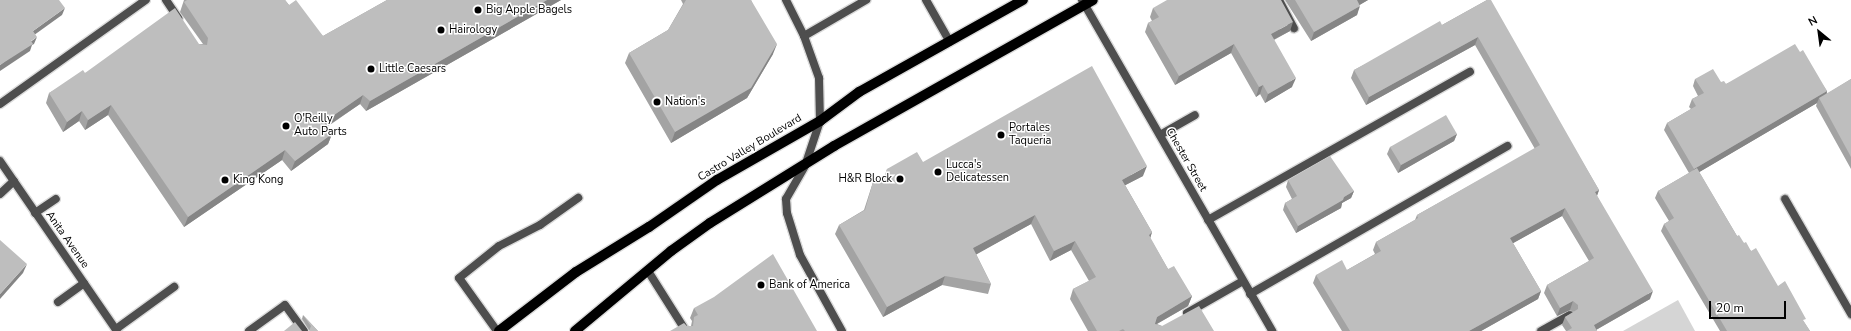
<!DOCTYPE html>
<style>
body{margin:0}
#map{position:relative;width:1851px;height:331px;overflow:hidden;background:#fff;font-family:"Nunito Sans",sans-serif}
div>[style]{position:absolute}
.green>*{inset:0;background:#d5d5d5}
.roads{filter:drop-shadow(1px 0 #dbdbdb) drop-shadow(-1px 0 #dbdbdb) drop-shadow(0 1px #dbdbdb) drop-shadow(0 -1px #dbdbdb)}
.service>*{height:8px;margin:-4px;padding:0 4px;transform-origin:4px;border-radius:4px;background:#4e4e4e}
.minor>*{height:8px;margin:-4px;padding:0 4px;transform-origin:4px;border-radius:4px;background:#4e4e4e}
.primary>*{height:10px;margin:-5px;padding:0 5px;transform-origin:5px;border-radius:5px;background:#000}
.wall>*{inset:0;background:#a3a3a3}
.shaded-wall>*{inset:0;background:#858585}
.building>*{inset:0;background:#bebebe}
.dots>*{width:11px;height:11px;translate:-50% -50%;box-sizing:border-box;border:2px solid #fff;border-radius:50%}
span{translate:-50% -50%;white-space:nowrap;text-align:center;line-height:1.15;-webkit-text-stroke:3px #fff;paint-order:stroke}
.poi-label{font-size:11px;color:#000}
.left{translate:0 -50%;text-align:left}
.right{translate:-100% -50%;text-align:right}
.street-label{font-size:11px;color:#000}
.north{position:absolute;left:1799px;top:12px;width:40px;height:40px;-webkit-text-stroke:3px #fff;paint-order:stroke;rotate:331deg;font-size:11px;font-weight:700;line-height:16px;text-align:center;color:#000}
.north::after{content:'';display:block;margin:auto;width:14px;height:18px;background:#000;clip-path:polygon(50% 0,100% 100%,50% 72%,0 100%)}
.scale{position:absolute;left:1709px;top:301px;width:77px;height:18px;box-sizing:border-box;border:2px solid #000;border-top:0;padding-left:5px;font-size:12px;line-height:14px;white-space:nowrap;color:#000;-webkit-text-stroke:3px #fff;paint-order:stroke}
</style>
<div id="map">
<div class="green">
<i style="clip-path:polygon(1678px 300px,1695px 331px,1623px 331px)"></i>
</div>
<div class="roads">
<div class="service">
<i style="left:166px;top:0;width:22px;rotate:56deg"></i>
<i style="left:926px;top:0;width:48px;rotate:60.3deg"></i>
<i style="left:1279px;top:0;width:32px;rotate:62deg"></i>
<i style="left:804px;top:36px;width:72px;rotate:-30.1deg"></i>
<i style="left:0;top:104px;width:179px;rotate:-35.5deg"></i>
<i style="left:1160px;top:135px;width:40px;rotate:-29.7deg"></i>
<i style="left:0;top:194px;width:19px;rotate:-43deg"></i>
<i style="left:35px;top:213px;width:25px;rotate:-34deg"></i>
<i style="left:1208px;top:220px;width:301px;rotate:-29.5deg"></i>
<i style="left:648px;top:271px;width:71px;rotate:57.7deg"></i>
<i style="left:1250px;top:294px;width:297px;rotate:-29.9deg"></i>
<i style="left:58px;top:302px;width:32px;rotate:-36deg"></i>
<i style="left:1187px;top:313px;width:64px;rotate:-29.7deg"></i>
<i style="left:116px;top:329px;width:72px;rotate:-35.9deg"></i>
<i style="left:249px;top:331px;width:44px;rotate:-35.8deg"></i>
<i style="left:285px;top:305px;width:32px;rotate:54deg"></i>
<i style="left:497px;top:331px;width:65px;rotate:-125.6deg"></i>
<i style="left:459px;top:278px;width:51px;rotate:-38.7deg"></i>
<i style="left:499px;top:246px;width:46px;rotate:-27.1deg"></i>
<i style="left:540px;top:225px;width:47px;rotate:-35.4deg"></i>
<i style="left:1541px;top:331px;width:33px;rotate:-29deg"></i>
</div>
<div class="minor">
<i style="left:786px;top:0;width:40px;rotate:63.4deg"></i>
<i style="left:804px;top:36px;width:45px;rotate:70.3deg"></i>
<i style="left:819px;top:78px;width:43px;rotate:88.7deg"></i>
<i style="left:820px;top:121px;width:47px;rotate:108.4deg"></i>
<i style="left:805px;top:166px;width:38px;rotate:120deg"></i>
<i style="left:786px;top:199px;width:14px;rotate:86deg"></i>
<i style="left:787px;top:213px;width:44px;rotate:72.8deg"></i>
<i style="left:800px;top:255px;width:87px;rotate:61.1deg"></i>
<i style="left:1082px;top:0;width:382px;rotate:60.1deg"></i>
<i style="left:0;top:161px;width:206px;rotate:55.5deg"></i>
<i style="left:1785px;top:199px;width:133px;rotate:60.1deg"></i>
</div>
<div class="primary">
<i style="left:499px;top:331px;width:97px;rotate:-37.5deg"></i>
<i style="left:576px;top:272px;width:86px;rotate:-31.7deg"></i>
<i style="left:649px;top:227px;width:83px;rotate:-34.7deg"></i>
<i style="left:717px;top:180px;width:119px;rotate:-29.8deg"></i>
<i style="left:820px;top:121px;width:49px;rotate:-36.6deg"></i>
<i style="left:859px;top:92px;width:188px;rotate:-29.3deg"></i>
<i style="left:575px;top:331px;width:125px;rotate:-39.8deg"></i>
<i style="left:671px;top:251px;width:48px;rotate:-35.7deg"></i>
<i style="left:710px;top:223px;width:146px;rotate:-31.8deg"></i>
<i style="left:834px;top:146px;width:297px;rotate:-29.4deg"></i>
</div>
</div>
<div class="wall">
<i style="clip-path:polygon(184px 0,285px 0,289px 5px,323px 36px,387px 0,561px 0,366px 111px,360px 104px,327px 127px,332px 134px,328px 144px,291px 171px,282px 160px,184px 227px,108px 115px,85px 130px,79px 121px,63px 132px,46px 103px,49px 93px,85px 73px,199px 44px,203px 44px,180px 12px)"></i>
<i style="clip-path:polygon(681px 0,751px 0,773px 54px,747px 98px,671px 143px,625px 63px,629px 53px,668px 30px,683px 4px)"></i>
<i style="clip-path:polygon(1285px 0,1368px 0,1359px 5px,1357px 15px,1311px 41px)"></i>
<i style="clip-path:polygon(1487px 0,1599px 190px,1597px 196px,1650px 299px,1596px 330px,1597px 331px,1566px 331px,1562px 325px,1565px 317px,1574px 312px,1570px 310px,1557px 316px,1544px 293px,1547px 285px,1589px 261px,1562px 216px,1513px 243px,1541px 291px,1538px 299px,1481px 331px,1342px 331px,1313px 283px,1316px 275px,1347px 270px,1375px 254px,1373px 250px,1376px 242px,1415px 220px,1417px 215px,1535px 149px,1475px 45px,1366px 105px,1351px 78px,1354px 70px,1442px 25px)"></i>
<i style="clip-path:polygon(1153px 8px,1290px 31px,1274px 40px,1292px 87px,1265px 103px,1260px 94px,1256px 97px,1231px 53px,1175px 85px,1145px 32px,1148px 23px,1152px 21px,1150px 17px)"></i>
<i style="clip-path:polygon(1800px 52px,1827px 91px,1827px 94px,1851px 79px,1851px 169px,1816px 106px,1817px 103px,1699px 172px,1737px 236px,1751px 251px,1804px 322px,1810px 331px,1720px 331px,1661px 231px,1664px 224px,1669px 221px,1655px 198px,1658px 191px,1689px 173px,1664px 130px,1667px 123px,1691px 109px,1689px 107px,1692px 99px,1698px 96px,1693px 86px,1695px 79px,1721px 82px,1726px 84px)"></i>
<i style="clip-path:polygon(1457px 134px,1454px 141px,1398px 173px,1387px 154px,1390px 147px)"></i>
<i style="clip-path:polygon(923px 162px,1143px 176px,1125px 185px,1152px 232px,1150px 238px,1168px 269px,1192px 296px,1188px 306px,1157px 324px,1162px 326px,1214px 331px,1088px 331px,1070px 299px,1073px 289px,1089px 281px,1071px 250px,1050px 261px,1031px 224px,976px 254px,991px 284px,988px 294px,942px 285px,883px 317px,835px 234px,839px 225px,864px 210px,873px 182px,885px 175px,887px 169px)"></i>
<i style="clip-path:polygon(1288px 180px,1354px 191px,1351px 198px,1342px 203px,1341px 208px,1296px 233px,1283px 210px,1285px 203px,1292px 199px,1286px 187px)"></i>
<i style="clip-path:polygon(694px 308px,817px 331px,687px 326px,691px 326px,692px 321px,690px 318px)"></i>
<i style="clip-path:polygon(303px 315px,318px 331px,309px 330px,302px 319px)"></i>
</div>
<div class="shaded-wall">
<i style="clip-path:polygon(547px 0,561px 0,366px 111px,370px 101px)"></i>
<i style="clip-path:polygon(1356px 0,1368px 0,1353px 9px)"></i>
<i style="clip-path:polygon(1360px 6px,1357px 15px,1311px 41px,1314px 32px)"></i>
<i style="clip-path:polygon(65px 8px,62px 15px,30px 38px,33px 31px)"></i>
<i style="clip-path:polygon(1293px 22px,1290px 31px,1267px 43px,1271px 34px)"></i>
<i style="clip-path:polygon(37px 37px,34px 44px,32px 45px,30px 51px,0 71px,0 65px)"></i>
<i style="clip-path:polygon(1478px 37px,1475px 45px,1366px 105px,1369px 97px)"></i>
<i style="clip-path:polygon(777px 44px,773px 54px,747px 98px,671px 143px,675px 132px)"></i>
<i style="clip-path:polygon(1234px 44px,1231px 53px,1175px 85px,1179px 76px)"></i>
<i style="clip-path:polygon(1296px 78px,1292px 87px,1265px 103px,1268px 94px)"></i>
<i style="clip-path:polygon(1263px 85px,1260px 94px,1256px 97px,1259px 87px)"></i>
<i style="clip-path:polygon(1827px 91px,1825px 99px,1819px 98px,1817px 103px,1691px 177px,1694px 169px)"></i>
<i style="clip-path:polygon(363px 95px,360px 104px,320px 131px,324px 122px)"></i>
<i style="clip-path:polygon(111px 105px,108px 115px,85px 130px,88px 120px)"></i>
<i style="clip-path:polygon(82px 111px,79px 121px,63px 132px,67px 122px)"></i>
<i style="clip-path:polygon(332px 134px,328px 144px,291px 171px,295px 161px)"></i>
<i style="clip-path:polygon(1457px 134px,1454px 141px,1398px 173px,1401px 165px)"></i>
<i style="clip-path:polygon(285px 150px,282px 160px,184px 227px,188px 217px)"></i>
<i style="clip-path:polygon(1147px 166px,1143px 176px,1118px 189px,1122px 180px)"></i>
<i style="clip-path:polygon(1599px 190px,1596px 198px,1595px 192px)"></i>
<i style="clip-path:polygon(1354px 191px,1351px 198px,1342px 203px,1341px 208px,1296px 233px,1298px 226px,1344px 197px)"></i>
<i style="clip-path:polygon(1565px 208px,1562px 216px,1508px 246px,1510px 238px)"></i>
<i style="clip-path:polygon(1035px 215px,1031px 224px,970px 258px,973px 248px)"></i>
<i style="clip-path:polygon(1152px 232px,1149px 242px,1149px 235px)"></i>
<i style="clip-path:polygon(1075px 241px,1071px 250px,1050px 261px,1054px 251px)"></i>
<i style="clip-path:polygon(27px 264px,23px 273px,0 299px,0 294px)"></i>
<i style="clip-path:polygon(945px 276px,942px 285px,883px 317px,887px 307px)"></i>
<i style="clip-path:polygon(1541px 291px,1538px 299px,1481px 331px,1469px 331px)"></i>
<i style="clip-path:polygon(1653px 291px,1650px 299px,1594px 331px,1594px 325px)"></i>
<i style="clip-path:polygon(1192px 296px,1188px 306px,1153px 326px,1157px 317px)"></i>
<i style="clip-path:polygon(1573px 301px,1570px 310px,1557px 316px,1560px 308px)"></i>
</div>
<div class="building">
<i style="clip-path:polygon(0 0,59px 0,65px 8px,33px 31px,37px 37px,31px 41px,33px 44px,0 65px)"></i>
<i style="clip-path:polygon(187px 0,285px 0,289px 5px,296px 0,323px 36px,387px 0,547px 0,370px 101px,363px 95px,324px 122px,332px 134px,295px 161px,285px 150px,188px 217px,111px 105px,88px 120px,82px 111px,67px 122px,49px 93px,83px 70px,85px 73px,175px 8px,199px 44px,207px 45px,208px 38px,184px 2px)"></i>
<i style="clip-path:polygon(686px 0,751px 0,777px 44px,751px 88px,675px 132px,629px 53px,668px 30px)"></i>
<i style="clip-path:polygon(1167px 0,1281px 0,1293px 22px,1271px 34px,1296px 78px,1268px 94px,1263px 85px,1259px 87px,1234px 44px,1179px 76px,1148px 23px,1159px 17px,1153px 8px)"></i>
<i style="clip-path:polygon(1295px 0,1357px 0,1360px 6px,1314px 32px)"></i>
<i style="clip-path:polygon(1487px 0,1491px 0,1599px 190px,1595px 192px,1653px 291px,1594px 325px,1597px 331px,1567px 331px,1572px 328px,1565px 317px,1578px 309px,1578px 305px,1573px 301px,1560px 308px,1547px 285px,1594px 258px,1565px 208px,1510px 238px,1541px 291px,1469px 331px,1350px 331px,1316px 275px,1342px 260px,1347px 270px,1381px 251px,1376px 242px,1418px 218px,1417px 215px,1540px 145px,1478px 37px,1369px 97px,1354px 70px,1440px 21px,1442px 25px)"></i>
<i style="clip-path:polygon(1795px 44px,1800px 52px,1803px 50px,1827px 91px,1694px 169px,1667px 123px,1696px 106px,1692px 99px,1704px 93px,1695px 79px,1713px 69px,1721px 82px,1724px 81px,1726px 84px)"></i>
<i style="clip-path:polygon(1092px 66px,1147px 166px,1122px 180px,1152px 232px,1149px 235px,1168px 269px,1174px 266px,1192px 296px,1157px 317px,1155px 324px,1162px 326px,1199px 306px,1214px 331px,1125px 331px,1123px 329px,1119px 331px,1097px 331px,1073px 289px,1096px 277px,1075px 241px,1054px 251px,1035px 215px,973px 248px,991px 284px,945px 276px,887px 307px,839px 225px,865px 210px,873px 182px,886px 174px,887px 169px,917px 152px,923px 162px)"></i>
<i style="clip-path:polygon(1851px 79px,1851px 157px,1819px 98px)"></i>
<i style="clip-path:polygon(1446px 115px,1457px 134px,1401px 165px,1390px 147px)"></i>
<i style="clip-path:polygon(1330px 156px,1354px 191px,1344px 197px,1343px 200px,1298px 226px,1285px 203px,1297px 196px,1288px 180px)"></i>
<i style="clip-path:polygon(1697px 168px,1737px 236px,1739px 235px,1744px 243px,1746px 242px,1751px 251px,1756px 248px,1778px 286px,1785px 281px,1806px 319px,1803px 320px,1810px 331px,1727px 331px,1664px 224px,1674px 218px,1658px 191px)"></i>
<i style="clip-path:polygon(0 240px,27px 264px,0 294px)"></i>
<i style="clip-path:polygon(773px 254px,817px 331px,670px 331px,684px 323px,687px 326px,693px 326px,694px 317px,698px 315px,694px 308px,714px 297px)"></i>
<i style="clip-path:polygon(303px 315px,318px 331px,309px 331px,311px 326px)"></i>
<i style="clip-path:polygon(295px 322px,302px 331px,284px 331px)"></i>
</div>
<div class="dots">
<i style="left:478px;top:10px;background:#000"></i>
<i style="left:441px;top:30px;background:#000"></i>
<i style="left:371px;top:69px;background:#000"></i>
<i style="left:657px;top:102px;background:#000"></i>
<i style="left:286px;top:126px;background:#000"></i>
<i style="left:1001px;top:135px;background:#000"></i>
<i style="left:938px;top:172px;background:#000"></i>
<i style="left:900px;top:179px;background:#000"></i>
<i style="left:225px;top:180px;background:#000"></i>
<i style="left:761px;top:285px;background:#000"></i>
</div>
<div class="poi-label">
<span class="left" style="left:486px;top:10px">Big Apple Bagels</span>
<span class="left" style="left:449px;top:30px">Hairology</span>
<span class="left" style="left:379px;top:69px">Little Caesars</span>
<span class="left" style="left:665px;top:102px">Nation's</span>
<span class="left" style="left:294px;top:126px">O'Reilly<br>Auto Parts</span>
<span class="left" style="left:1009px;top:135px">Portales<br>Taqueria</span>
<span class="left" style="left:946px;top:172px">Lucca's<br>Delicatessen</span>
<span class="right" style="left:892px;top:179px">H&amp;R Block</span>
<span class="left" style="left:233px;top:180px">King Kong</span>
<span class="left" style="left:769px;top:285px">Bank of America</span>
</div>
<div class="street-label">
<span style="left:750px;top:148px;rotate:-31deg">Castro Valley Boulevard</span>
<span style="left:1186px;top:160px;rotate:60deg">Chester Street</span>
<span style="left:67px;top:240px;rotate:55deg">Anita Avenue</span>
</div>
<div class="north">N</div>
<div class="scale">20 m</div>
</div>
